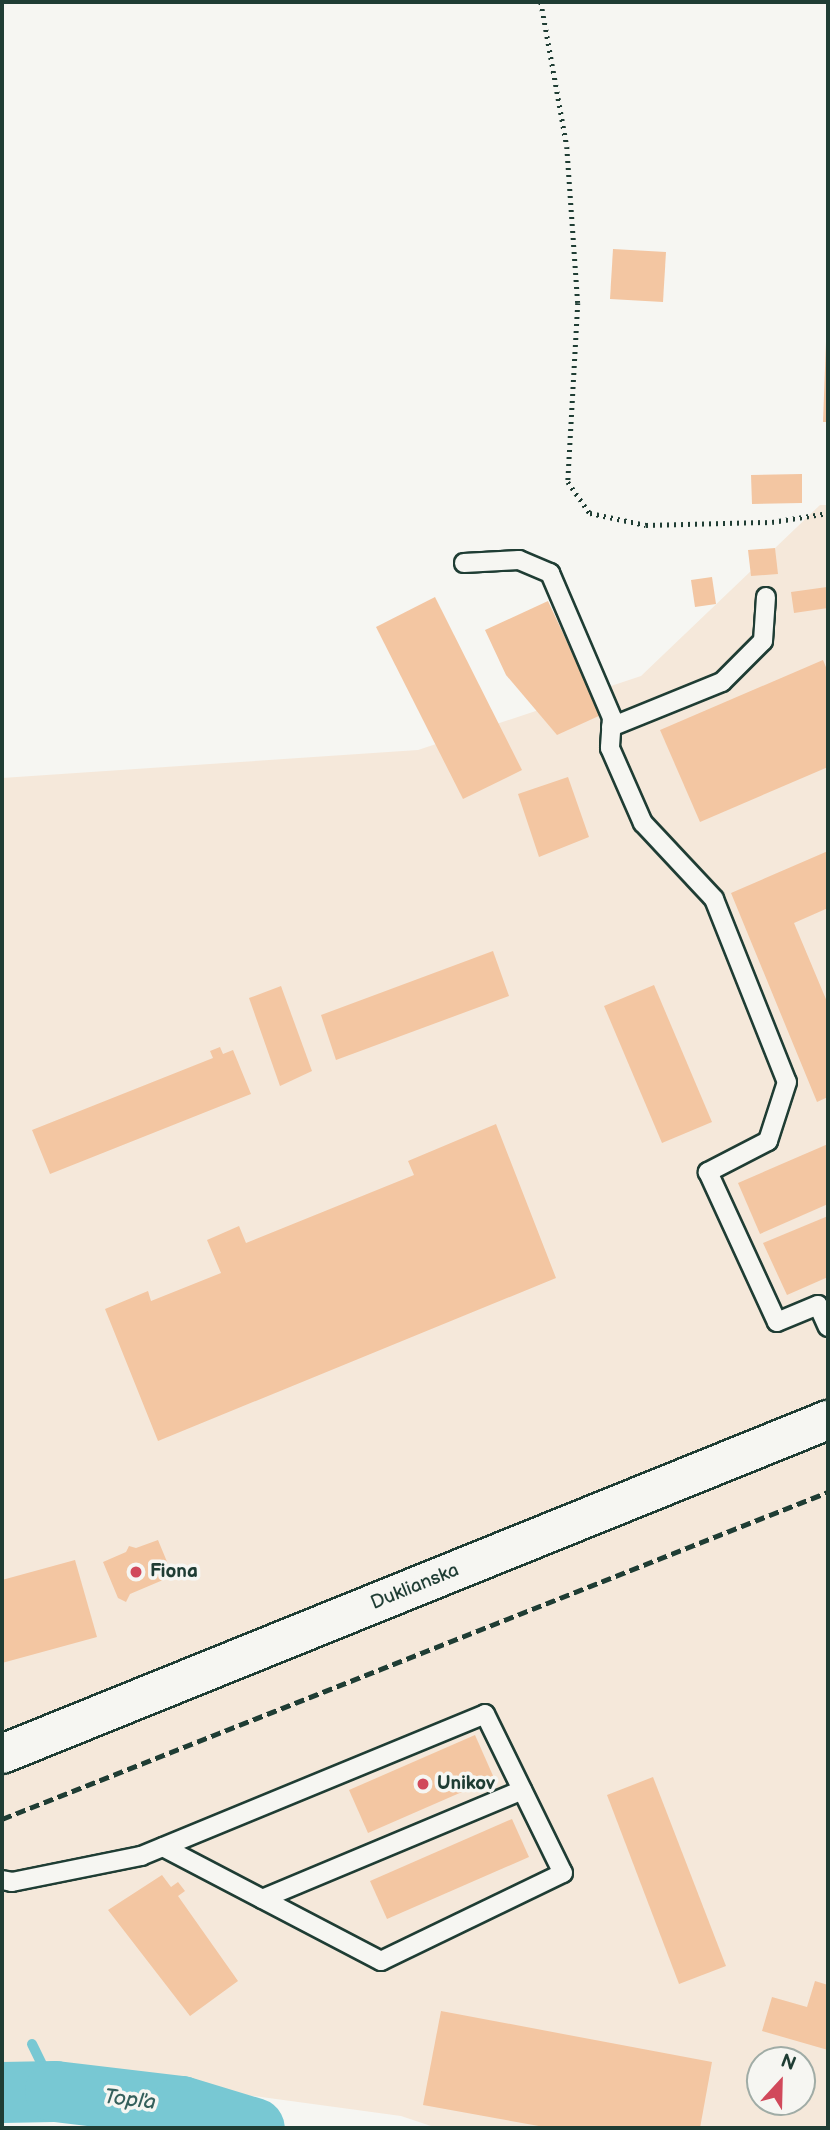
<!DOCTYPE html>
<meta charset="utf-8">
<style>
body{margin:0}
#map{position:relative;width:830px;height:2130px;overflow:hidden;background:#f6f6f2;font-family:"Balsamiq Sans",sans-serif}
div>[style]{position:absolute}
.built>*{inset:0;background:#f5e8da}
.stream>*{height:10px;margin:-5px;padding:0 5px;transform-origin:5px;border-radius:5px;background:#78c8d3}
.river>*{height:61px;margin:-30.5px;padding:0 30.5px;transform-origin:30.5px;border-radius:30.5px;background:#78c8d3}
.building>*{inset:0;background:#f3c6a2}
.path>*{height:4.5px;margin-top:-2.25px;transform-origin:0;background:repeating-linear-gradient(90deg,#1f3d34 0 2px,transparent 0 7px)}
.roads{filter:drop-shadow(2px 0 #1f3d34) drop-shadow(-2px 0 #1f3d34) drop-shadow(0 2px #1f3d34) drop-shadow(0 -2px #1f3d34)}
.lane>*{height:18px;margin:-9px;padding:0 9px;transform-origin:9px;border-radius:9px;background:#f6f6f2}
.primary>*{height:38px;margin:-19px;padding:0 19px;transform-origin:19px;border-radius:19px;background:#f6f6f2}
.rail>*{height:5px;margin-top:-2.5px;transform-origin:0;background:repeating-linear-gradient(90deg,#1f3d34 0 10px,transparent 0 15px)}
.dots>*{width:19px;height:19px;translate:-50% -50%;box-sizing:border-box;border:4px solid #f6f6f2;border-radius:50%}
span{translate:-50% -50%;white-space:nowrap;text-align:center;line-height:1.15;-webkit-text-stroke:7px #f6f6f2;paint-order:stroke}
.poi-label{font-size:19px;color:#1f3d34;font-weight:700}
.left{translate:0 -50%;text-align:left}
.street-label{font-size:19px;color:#1f3d34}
.water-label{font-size:21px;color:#35605c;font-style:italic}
.frame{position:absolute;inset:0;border:4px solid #1f3d34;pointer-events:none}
.north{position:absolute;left:746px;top:2046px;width:70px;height:70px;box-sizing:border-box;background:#f6f6f2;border:2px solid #a0aca6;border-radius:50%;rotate:22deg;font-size:19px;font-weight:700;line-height:28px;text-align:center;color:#1f3d34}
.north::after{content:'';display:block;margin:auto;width:24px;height:32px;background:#d1495b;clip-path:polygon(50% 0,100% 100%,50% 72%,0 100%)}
</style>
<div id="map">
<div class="built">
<i style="clip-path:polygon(evenodd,820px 505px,828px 505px,828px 2128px,437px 2128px,401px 2116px,2px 2062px,2px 778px,418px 750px,641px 676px,820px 505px,760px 2060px,802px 2060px,802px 2102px,760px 2102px,760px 2060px)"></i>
</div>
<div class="stream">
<i style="left:32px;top:2044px;width:52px;rotate:63.9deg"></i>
</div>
<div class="river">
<i style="left:2px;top:2092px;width:53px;rotate:-1.1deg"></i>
<i style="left:55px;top:2091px;width:127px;rotate:6.8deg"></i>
<i style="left:181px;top:2106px;width:76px;rotate:16.8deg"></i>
</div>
<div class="building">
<i style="clip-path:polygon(613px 249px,666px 252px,663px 302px,610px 299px)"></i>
<i style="clip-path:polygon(826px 342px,828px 342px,828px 422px,823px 422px)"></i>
<i style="clip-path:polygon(802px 474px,802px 503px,752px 504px,751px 475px)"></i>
<i style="clip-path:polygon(775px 548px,778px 574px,751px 576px,748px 550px)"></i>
<i style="clip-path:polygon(712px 577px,716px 604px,695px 607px,691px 580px)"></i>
<i style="clip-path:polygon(827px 587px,828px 608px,794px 613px,791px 592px)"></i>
<i style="clip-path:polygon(435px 597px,522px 770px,463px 799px,376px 627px)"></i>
<i style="clip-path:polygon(548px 601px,601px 715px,557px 735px,506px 675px,485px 630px)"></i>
<i style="clip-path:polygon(823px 660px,828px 672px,828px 767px,700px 822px,660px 730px)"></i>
<i style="clip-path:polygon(568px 777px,589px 837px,539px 857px,518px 794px)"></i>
<i style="clip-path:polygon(828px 851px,828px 908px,794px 923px,828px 1004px,828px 1097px,817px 1102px,731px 893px)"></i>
<i style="clip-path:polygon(493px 951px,509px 996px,336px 1060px,321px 1015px)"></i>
<i style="clip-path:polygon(654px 985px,712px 1122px,662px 1143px,604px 1006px)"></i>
<i style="clip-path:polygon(281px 986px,312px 1071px,280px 1086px,249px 998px)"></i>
<i style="clip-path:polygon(220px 1047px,223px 1054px,233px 1050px,251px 1094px,50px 1174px,32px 1130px,213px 1058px,210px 1051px)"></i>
<i style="clip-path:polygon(496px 1124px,556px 1278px,158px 1441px,105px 1309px,148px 1291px,151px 1301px,221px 1273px,207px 1240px,239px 1226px,246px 1243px,414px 1175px,408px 1161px)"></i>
<i style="clip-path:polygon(828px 1144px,828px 1204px,760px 1234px,738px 1183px)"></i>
<i style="clip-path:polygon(828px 1216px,828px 1277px,787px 1295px,763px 1243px)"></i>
<i style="clip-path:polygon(158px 1540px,170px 1569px,161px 1573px,163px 1580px,130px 1594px,126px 1602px,118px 1598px,103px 1562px,126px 1552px,129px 1546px,136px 1548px)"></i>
<i style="clip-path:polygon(75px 1560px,97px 1637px,2px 1663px,2px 1580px)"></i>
<i style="clip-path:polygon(475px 1735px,494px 1778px,368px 1833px,349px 1790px)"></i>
<i style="clip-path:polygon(653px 1777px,726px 1966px,679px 1984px,607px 1795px)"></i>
<i style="clip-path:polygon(512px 1819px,529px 1857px,387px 1919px,370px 1881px)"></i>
<i style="clip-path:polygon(162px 1875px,171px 1887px,178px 1882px,185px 1891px,178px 1896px,238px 1981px,190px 2016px,108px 1910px)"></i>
<i style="clip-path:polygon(815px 1981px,828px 1985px,828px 2050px,762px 2031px,772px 1997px,807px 2007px)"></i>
<i style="clip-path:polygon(441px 2011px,712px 2062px,700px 2128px,550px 2128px,423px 2105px)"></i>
</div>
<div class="path">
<i style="left:541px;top:2px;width:147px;rotate:79.8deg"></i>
<i style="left:567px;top:147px;width:156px;rotate:86deg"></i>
<i style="left:578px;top:303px;width:179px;rotate:93.2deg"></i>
<i style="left:568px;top:482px;width:38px;rotate:55deg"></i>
<i style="left:590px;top:513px;width:57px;rotate:12.1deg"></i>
<i style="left:646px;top:525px;width:126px;rotate:-1.4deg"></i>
<i style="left:772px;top:522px;width:57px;rotate:-9.1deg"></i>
</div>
<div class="roads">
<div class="lane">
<i style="left:464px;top:563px;width:55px;rotate:-3.1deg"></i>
<i style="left:519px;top:560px;width:34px;rotate:23deg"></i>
<i style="left:550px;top:573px;width:158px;rotate:66.8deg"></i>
<i style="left:612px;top:718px;width:30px;rotate:94deg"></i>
<i style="left:610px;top:748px;width:82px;rotate:66.3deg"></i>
<i style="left:643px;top:823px;width:104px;rotate:46.9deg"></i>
<i style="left:714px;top:899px;width:197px;rotate:68.3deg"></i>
<i style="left:787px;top:1082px;width:62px;rotate:107.9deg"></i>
<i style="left:768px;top:1141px;width:68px;rotate:152.7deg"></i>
<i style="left:708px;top:1172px;width:165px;rotate:65.3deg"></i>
<i style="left:777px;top:1322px;width:44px;rotate:-22.5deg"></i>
<i style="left:818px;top:1305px;width:24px;rotate:66deg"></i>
<i style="left:611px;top:727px;width:120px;rotate:-22.1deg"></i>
<i style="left:722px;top:682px;width:58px;rotate:-45deg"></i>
<i style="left:763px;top:641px;width:44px;rotate:-86.1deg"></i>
<i style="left:2px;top:1880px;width:10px;rotate:11deg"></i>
<i style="left:12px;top:1882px;width:132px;rotate:-11.4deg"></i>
<i style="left:141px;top:1856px;width:372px;rotate:-22.4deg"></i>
<i style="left:485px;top:1714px;width:177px;rotate:63.9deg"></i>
<i style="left:563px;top:1873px;width:202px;rotate:154.2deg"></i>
<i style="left:381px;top:1961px;width:246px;rotate:-152.4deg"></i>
<i style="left:262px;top:1899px;width:282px;rotate:-22.7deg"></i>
</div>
<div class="primary">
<i style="left:2px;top:1754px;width:891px;rotate:-22.02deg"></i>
</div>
</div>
<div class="rail">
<i style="left:2px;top:1819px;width:888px;rotate:-21.6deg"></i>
</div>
<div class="dots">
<i style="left:136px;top:1572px;background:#d1495b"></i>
<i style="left:423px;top:1784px;background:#d1495b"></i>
</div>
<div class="poi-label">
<span class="left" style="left:150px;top:1572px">Fiona</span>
<span class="left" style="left:437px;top:1784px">Unikov</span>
</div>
<div class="street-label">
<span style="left:415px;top:1587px;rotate:-22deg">Duklianska</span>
</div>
<div class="water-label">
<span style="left:130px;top:2100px;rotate:7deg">Topľa</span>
</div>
<div class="frame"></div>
<div class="north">N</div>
</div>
